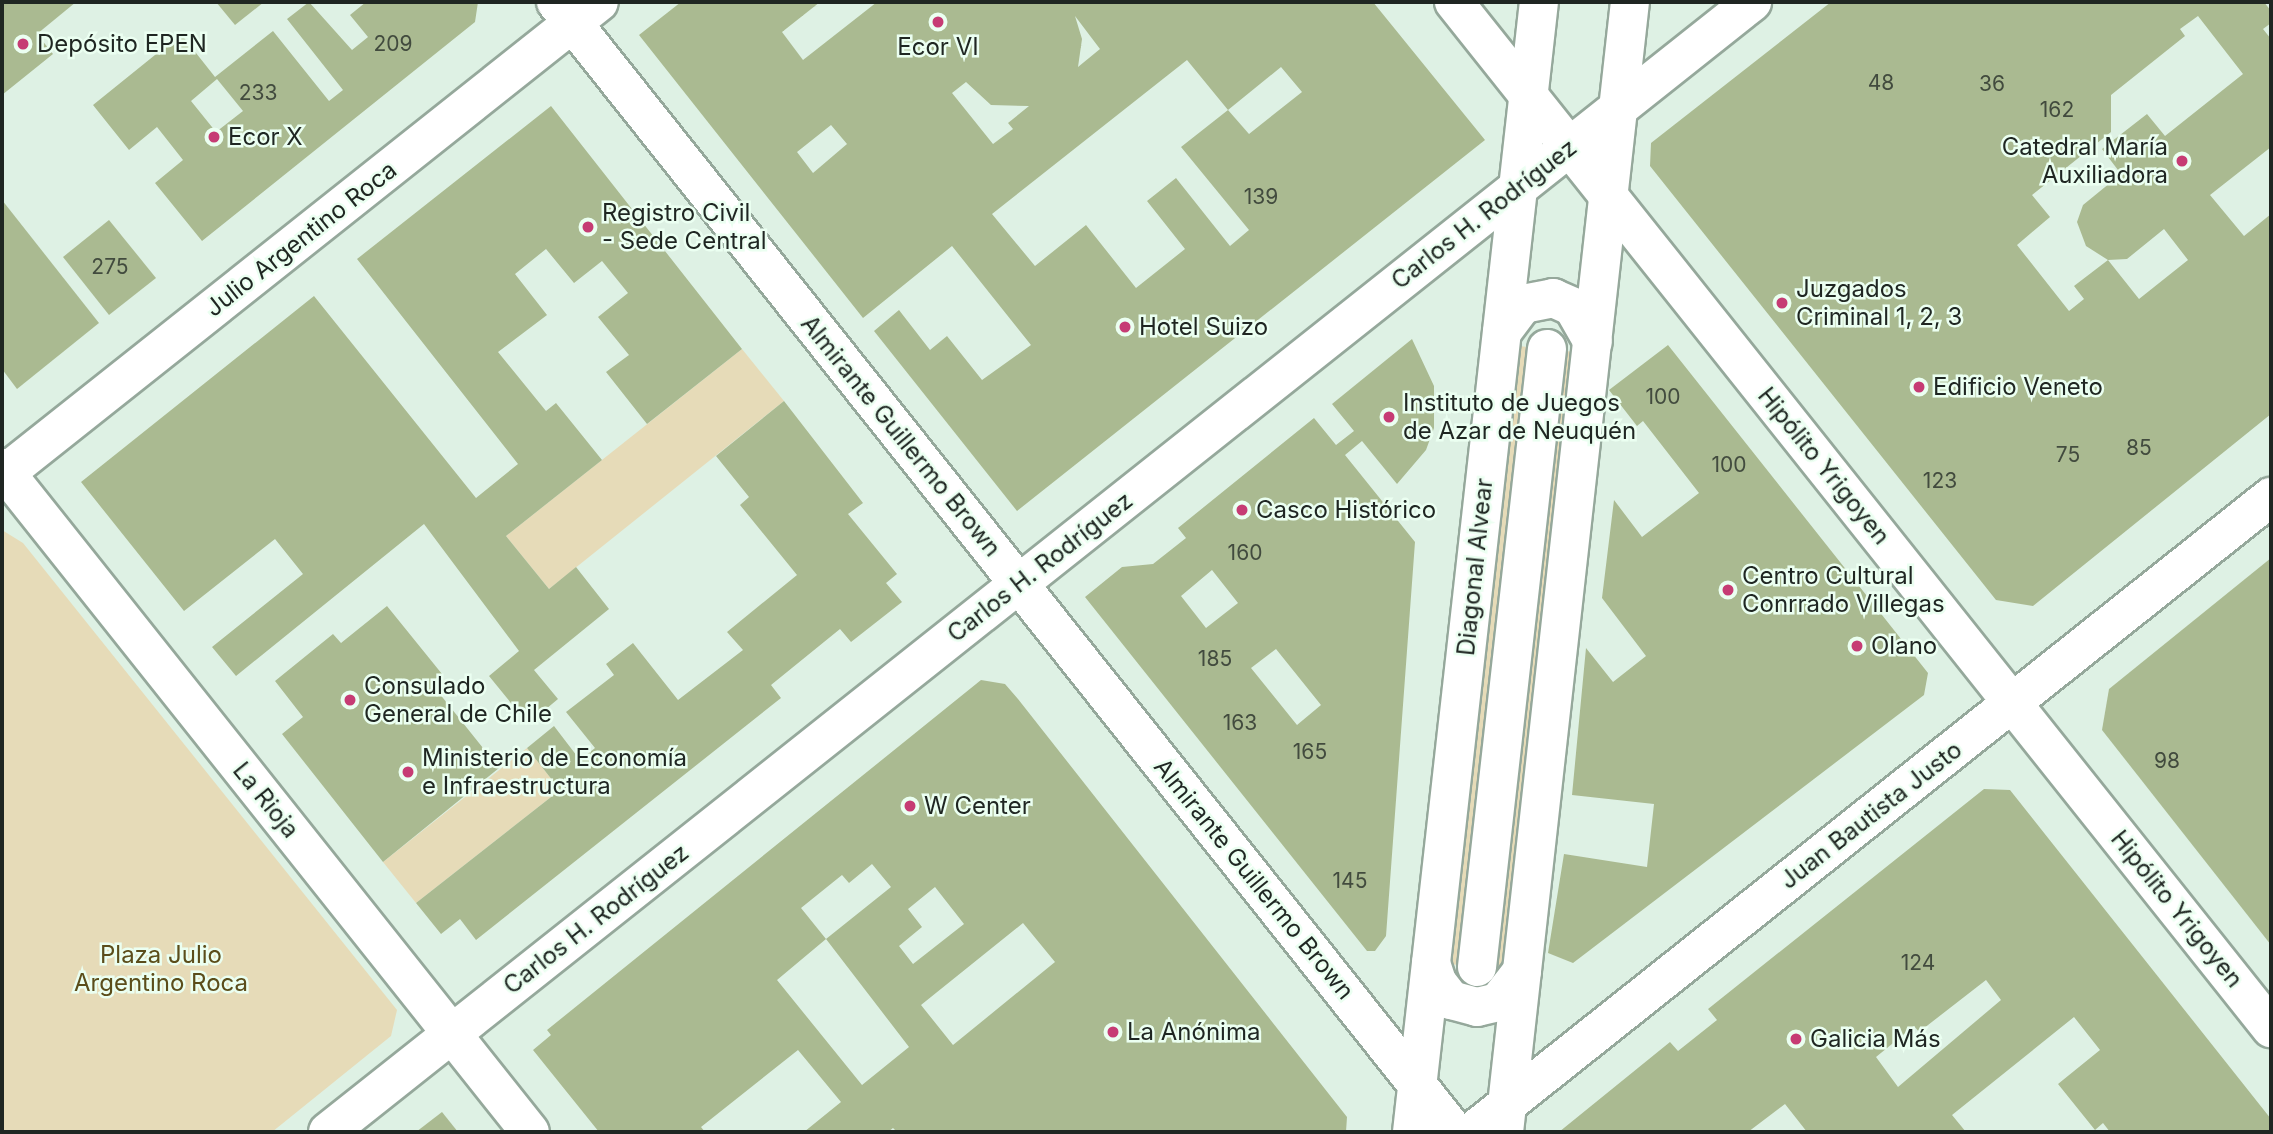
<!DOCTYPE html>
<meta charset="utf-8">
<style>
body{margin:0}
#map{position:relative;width:2273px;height:1134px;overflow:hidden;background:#def1e4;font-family:Inter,sans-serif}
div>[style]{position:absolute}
.green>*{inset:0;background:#e6dbb8}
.building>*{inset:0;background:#aaba91}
.roads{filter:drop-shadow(2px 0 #95a89b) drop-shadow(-2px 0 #95a89b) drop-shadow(0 2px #95a89b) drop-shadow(0 -2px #95a89b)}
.minor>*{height:38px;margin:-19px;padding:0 19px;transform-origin:19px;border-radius:19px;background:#fff}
.major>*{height:38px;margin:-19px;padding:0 19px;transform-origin:19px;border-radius:19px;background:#fff}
.dots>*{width:19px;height:19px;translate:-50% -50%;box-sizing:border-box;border:4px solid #ebfff1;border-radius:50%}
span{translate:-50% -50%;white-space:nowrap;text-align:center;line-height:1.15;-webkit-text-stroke:5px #ebfff1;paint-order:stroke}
.number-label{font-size:21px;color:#424b3e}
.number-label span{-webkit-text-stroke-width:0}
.poi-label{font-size:24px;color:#1f2622}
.left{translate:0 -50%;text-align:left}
.right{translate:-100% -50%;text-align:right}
.street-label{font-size:24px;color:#1f2622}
.park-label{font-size:24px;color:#5b4d1a}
.frame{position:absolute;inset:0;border:4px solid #1f2622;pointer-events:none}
</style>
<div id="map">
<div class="green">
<i style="clip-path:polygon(1518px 346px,1575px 352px,1505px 969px,1448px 964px)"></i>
<i style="clip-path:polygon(742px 349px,784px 401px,549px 589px,506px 536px)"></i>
<i style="clip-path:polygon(2px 530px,23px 543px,397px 1010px,391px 1036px,272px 1132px,2px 1132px)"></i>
<i style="clip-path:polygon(527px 748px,560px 790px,416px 903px,383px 862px)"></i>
</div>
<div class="building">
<i style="clip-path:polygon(2px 2px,76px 2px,37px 34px,53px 54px,2px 95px)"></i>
<i style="clip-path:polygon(216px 2px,264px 2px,235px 25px)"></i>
<i style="clip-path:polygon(evenodd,309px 2px,352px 50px,368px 37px,350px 15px,366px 2px,478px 2px,475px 22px,202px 241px,155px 183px,183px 160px,157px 127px,129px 150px,93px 105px,181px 34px,215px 77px,273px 31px,329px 101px,343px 90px,287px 19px,309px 2px,217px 79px,243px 111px,216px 132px,191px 101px,217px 79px)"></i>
<i style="clip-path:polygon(evenodd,681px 2px,820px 2px,782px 32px,803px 60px,877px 2px,1373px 2px,1485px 140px,1017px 511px,874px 331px,899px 310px,930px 350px,947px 336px,982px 380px,1031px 345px,952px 246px,863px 318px,639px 35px,681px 2px,1075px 16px,1100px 49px,1078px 67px,1082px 39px,1075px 16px,681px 2px,1187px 60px,1228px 110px,1181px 147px,1249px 230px,1230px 246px,1176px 178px,1147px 201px,1185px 249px,1136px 288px,1086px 225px,1035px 266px,992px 214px,1187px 60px,681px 2px,1281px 67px,1302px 92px,1249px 134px,1228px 110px,1281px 67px,681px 2px,966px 82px,991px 105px,1029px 106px,1008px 123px,1013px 129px,993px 144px,952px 93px,966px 82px,681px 2px,831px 125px,847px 144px,813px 173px,797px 152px,831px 125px)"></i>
<i style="clip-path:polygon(evenodd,1831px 2px,2264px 2px,2271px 11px,2271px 23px,2263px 29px,2271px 39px,2271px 147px,2210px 195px,2244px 236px,2271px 214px,2271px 414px,2033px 606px,1996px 600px,1650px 166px,1651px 143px,1831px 2px,2198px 16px,2243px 74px,2165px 136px,2147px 114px,2102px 149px,2121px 174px,2083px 205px,2077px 222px,2086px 246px,2108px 260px,2127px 259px,2164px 229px,2188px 260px,2139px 299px,2108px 260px,2074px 286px,2084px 299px,2069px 311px,2017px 245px,2050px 217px,2032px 195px,2111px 132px,2111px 95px,2185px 36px,2180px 29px,2198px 16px)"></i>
<i style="clip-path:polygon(551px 106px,742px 349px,647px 424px,606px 372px,629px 355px,598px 317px,628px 293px,602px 261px,574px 283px,546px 249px,515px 274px,547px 315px,498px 352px,546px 411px,556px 403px,602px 460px,506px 536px,549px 589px,576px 567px,609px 609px,534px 670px,558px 699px,528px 724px,489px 676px,519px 651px,424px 524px,236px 676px,212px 647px,303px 574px,275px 539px,184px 611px,81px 482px,314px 296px,476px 498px,518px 464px,357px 259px)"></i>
<i style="clip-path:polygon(2px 200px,99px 323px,17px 389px,2px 369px)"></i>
<i style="clip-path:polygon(109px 220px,156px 278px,109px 315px,63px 257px)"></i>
<i style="clip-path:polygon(evenodd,1412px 339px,1434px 386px,1434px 428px,1426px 450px,1397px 484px,1362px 441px,1345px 455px,1415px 542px,1386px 936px,1375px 951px,1367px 951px,1085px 597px,1122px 567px,1153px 564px,1186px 538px,1178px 528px,1314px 418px,1336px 445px,1354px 431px,1332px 404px,1412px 339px,1212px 570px,1238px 603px,1206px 628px,1181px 596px,1212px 570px,1412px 339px,1276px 649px,1321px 705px,1297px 725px,1251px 668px,1276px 649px)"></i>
<i style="clip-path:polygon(1668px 345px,1928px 673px,1924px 695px,1573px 963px,1548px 953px,1564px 854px,1647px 867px,1654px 804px,1572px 795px,1586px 648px,1613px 682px,1646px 656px,1602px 598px,1614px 500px,1642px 537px,1699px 493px,1643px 421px,1637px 426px,1609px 390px)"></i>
<i style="clip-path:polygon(784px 401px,863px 503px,848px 514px,897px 574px,886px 583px,902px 602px,851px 642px,840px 629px,771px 685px,781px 698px,476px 940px,460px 919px,441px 934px,416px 903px,560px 790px,527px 748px,554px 726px,580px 760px,595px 748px,566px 712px,614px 675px,606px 664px,633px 643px,678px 700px,743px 650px,727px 632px,797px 575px,740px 505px,749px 497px,716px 456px)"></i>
<i style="clip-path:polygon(2271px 558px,2271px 945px,2102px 730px,2109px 689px)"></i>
<i style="clip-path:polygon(387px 606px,442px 674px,431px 683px,499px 768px,383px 862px,282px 734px,303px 717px,275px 681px,333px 634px,341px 643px)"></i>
<i style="clip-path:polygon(evenodd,981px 680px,1005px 684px,1018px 699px,1347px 1117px,1346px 1132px,897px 1132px,893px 1128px,888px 1132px,804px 1132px,841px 1102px,798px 1050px,701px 1127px,705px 1132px,599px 1132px,533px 1050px,551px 1035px,547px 1030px,981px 680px,872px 864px,891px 887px,826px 939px,801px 908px,842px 875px,849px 883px,872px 864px,981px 680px,935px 887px,964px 924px,913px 964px,899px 946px,922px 927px,908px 909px,935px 887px,981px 680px,1023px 923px,1055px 962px,953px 1045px,921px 1005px,1023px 923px,981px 680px,826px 939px,909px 1047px,862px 1085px,777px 980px,826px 939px)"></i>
<i style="clip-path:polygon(evenodd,1984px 789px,2010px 790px,2271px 1119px,2271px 1132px,2110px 1132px,2103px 1123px,2095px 1130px,2058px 1084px,2100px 1050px,2074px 1017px,1952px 1115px,1966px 1132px,1807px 1132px,1785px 1104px,1748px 1132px,1559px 1132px,1670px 1042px,1678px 1051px,1717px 1020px,1708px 1009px,1984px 789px,1986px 980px,2001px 1000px,1898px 1087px,1876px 1057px,1914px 1026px,1919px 1032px,1986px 980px)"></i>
<i style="clip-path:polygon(442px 1112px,458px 1132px,416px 1132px)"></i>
</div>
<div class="roads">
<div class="minor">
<i style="left:556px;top:2px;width:1444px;rotate:51.5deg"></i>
<i style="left:1454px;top:2px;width:1312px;rotate:51.47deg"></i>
<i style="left:2px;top:468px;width:848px;rotate:51.51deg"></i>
<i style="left:2px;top:476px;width:762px;rotate:-38.45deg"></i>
<i style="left:1477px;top:967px;width:622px;rotate:-83.54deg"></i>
<i style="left:328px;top:1132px;width:1818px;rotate:-38.43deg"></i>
<i style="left:1472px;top:1132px;width:1021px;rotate:-38.48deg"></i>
</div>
<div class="major">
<i style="left:1502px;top:332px;width:35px;rotate:-53deg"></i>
<i style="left:1523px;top:304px;width:31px;rotate:-11deg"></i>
<i style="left:1553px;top:298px;width:22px;rotate:24deg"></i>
<i style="left:1573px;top:307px;width:40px;rotate:60.3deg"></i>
<i style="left:1431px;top:963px;width:20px;rotate:72deg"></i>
<i style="left:1437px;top:982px;width:23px;rotate:52deg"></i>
<i style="left:1451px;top:1000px;width:27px;rotate:15deg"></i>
<i style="left:1477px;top:1007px;width:22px;rotate:-13deg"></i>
<i style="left:1498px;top:1002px;width:39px;rotate:-52deg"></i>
<i style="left:1412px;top:1132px;width:1137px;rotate:-83.59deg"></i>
<i style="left:1504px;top:1132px;width:1137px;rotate:-83.64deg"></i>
</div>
</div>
<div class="dots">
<i style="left:938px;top:22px;background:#c63c74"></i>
<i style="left:23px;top:44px;background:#c63c74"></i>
<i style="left:214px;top:137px;background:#c63c74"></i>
<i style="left:2182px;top:161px;background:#c63c74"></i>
<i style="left:588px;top:227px;background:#c63c74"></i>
<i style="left:1782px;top:303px;background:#c63c74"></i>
<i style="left:1125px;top:327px;background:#c63c74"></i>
<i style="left:1919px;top:387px;background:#c63c74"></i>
<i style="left:1389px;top:417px;background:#c63c74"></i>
<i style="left:1242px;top:510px;background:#c63c74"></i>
<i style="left:1728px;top:590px;background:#c63c74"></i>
<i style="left:1857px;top:646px;background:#c63c74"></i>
<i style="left:350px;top:700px;background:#c63c74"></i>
<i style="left:408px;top:772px;background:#c63c74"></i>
<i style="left:910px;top:806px;background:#c63c74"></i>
<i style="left:1113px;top:1032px;background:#c63c74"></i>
<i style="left:1796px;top:1039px;background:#c63c74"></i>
</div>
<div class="number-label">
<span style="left:393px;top:44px">209</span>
<span style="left:1881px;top:83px">48</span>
<span style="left:1992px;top:84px">36</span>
<span style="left:258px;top:93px">233</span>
<span style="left:2057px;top:110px">162</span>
<span style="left:1261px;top:197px">139</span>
<span style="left:110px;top:267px">275</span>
<span style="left:1663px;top:397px">100</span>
<span style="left:2139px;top:448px">85</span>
<span style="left:2068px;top:455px">75</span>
<span style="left:1729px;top:465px">100</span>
<span style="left:1940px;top:481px">123</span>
<span style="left:1245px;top:553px">160</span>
<span style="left:1215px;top:659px">185</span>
<span style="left:1240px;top:723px">163</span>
<span style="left:1310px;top:752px">165</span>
<span style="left:2167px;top:761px">98</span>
<span style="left:1350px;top:881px">145</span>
<span style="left:1918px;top:963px">124</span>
</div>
<div class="poi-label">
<span class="left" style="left:37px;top:44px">Depósito EPEN</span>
<span style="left:938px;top:47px">Ecor VI</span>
<span class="left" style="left:228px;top:137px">Ecor X</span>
<span class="right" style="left:2168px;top:161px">Catedral María<br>Auxiliadora</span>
<span class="left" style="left:602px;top:227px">Registro Civil<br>- Sede Central</span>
<span class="left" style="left:1796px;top:303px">Juzgados<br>Criminal 1, 2, 3</span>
<span class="left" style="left:1139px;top:327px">Hotel Suizo</span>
<span class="left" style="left:1933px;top:387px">Edificio Veneto</span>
<span class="left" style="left:1403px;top:417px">Instituto de Juegos<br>de Azar de Neuquén</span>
<span class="left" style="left:1256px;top:510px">Casco Histórico</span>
<span class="left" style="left:1742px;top:590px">Centro Cultural<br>Conrrado Villegas</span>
<span class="left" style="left:1871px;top:646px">Olano</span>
<span class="left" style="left:364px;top:700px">Consulado<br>General de Chile</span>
<span class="left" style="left:422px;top:772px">Ministerio de Economía<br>e Infraestructura</span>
<span class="left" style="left:924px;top:806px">W Center</span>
<span class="left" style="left:1127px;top:1032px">La Anónima</span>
<span class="left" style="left:1810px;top:1039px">Galicia Más</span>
</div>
<div class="street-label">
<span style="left:1484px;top:214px;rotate:-38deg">Carlos H. Rodríguez</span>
<span style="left:301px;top:239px;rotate:-38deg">Julio Argentino Roca</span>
<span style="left:901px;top:436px;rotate:51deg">Almirante Guillermo Brown</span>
<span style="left:1824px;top:466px;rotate:51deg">Hipólito Yrigoyen</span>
<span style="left:1040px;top:567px;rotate:-38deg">Carlos H. Rodríguez</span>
<span style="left:1475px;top:567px;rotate:-84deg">Diagonal Alvear</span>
<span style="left:266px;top:800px;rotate:51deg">La Rioja</span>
<span style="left:1871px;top:815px;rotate:-38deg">Juan Bautista Justo</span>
<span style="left:1254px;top:879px;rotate:51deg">Almirante Guillermo Brown</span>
<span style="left:2177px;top:909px;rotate:51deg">Hipólito Yrigoyen</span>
<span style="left:596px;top:919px;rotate:-38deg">Carlos H. Rodríguez</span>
</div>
<div class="park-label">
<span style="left:161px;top:969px">Plaza Julio<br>Argentino Roca</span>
</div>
<div class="frame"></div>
</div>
